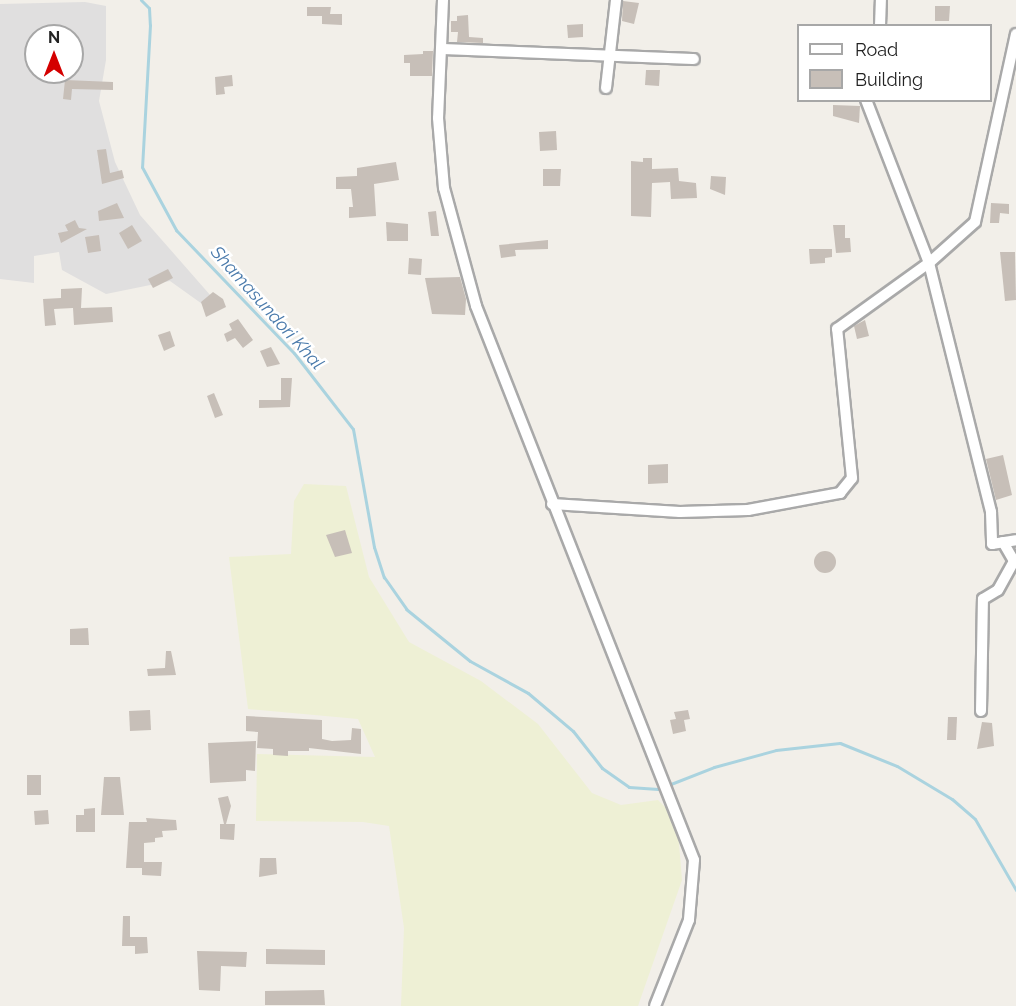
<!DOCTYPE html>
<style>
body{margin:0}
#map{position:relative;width:1016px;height:1006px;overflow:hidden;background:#f2efe9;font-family:Raleway,sans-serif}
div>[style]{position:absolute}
.residential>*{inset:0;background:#e0dfdf}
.farmland>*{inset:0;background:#eef0d5}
.stream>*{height:3px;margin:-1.5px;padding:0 1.5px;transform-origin:1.5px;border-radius:1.5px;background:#aad3df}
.building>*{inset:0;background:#c7bfb8}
.round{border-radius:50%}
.roads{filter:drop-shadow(2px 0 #a9a9a9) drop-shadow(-2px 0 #a9a9a9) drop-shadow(0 2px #a9a9a9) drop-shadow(0 -2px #a9a9a9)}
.minor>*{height:10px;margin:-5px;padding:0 5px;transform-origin:5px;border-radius:5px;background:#fff}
span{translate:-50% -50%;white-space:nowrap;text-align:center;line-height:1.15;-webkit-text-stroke:5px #fff;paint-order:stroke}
.water-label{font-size:18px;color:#4a7aab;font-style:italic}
.legend{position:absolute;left:797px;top:24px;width:195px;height:78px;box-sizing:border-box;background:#fff;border:2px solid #a7a7a7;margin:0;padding:8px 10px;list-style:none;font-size:18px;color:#222}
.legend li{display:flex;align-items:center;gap:12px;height:30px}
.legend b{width:30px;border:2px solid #a7a7a7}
.north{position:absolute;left:24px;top:24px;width:60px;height:60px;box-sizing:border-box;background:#fff;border:2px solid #a7a7a7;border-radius:50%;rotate:0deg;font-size:16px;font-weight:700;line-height:24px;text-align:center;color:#222}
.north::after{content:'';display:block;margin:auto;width:21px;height:27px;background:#d40000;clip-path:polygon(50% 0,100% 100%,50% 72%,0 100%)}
</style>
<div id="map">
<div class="residential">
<i style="clip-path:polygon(evenodd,85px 2px,106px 6px,106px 60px,99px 101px,115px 162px,140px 215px,218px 304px,205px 306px,170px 281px,106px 294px,62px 270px,59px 252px,34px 256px,34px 283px,0 279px,0 4px,85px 2px,36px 36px,72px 36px,72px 72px,36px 72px,36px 36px)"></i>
</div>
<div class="farmland">
<i style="clip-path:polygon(304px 484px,346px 486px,369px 577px,409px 642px,481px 681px,538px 724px,592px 793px,621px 805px,658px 800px,677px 819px,682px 880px,638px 1006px,401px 1006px,404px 928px,389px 826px,363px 822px,256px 821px,257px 754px,375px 757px,358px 719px,248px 709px,229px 557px,291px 554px,294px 501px)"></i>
</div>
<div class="stream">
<i style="left:141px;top:0;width:11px;rotate:45deg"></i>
<i style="left:149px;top:8px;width:17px;rotate:87deg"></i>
<i style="left:150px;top:25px;width:142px;rotate:93.2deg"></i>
<i style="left:142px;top:167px;width:72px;rotate:61.6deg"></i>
<i style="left:176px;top:230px;width:170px;rotate:46.2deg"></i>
<i style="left:294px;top:353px;width:96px;rotate:52.2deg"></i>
<i style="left:353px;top:429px;width:120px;rotate:79.9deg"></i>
<i style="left:374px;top:547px;width:32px;rotate:72deg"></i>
<i style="left:384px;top:577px;width:39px;rotate:55deg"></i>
<i style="left:406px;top:609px;width:82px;rotate:39.1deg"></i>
<i style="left:470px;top:661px;width:66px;rotate:28.9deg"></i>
<i style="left:528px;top:693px;width:59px;rotate:40.2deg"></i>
<i style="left:573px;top:731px;width:47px;rotate:51.9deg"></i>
<i style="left:602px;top:768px;width:33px;rotate:35deg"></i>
<i style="left:629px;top:787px;width:29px;rotate:4deg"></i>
<i style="left:658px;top:789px;width:60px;rotate:-21.4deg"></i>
<i style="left:714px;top:767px;width:64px;rotate:-15.3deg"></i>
<i style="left:776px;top:750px;width:64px;rotate:-6.2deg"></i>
<i style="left:840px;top:743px;width:61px;rotate:22deg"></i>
<i style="left:897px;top:766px;width:64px;rotate:31deg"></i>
<i style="left:952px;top:799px;width:30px;rotate:41deg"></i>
<i style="left:975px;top:819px;width:82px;rotate:60deg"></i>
</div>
<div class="building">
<i style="clip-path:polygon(623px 1px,639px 3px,634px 24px,622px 21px)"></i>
<i style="clip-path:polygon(935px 6px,950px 6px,949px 21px,935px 21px)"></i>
<i style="clip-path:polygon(307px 7px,331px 7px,330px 14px,342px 14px,342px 25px,322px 24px,322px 16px,307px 16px)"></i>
<i style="clip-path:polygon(468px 15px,469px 37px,483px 38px,483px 43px,457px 42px,458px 32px,451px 32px,451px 21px,457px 21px,457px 16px)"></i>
<i style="clip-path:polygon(583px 24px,583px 37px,568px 38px,567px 25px)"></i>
<i style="clip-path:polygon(423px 51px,433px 51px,432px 76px,410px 76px,410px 63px,404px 63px,404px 55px,423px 54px)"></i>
<i style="clip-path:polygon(646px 70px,660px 70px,659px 86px,645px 85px)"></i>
<i style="clip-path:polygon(232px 75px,233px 86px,224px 87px,225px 94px,216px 95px,215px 77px)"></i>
<i style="clip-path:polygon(65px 80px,113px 82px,113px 90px,72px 89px,71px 100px,63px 99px)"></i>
<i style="clip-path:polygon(833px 105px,860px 106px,859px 123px,833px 116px)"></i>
<i style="clip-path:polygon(556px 131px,557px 150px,540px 151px,539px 132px)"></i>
<i style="clip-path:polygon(106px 149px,110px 173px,122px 170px,124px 178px,102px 184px,97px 150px)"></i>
<i style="clip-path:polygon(643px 158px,652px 158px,652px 169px,678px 168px,679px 181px,696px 183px,697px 198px,671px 199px,670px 182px,652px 183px,651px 217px,631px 216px,631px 161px,643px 162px)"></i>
<i style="clip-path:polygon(396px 162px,399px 180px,374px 184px,376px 216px,349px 218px,349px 207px,353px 207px,351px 189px,336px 189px,336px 177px,357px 176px,357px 168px)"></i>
<i style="clip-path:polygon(543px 169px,561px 169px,560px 186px,543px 186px)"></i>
<i style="clip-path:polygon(711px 176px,726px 177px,725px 195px,710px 189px)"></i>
<i style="clip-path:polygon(117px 203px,124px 218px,99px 221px,98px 211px)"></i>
<i style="clip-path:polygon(991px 203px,1009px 204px,1009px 214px,1000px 213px,999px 223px,990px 223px)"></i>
<i style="clip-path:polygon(436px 211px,439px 236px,431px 236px,428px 212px)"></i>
<i style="clip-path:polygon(75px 220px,79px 228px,87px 229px,61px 243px,58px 233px,68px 231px,65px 225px)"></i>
<i style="clip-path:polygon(386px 222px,408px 224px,408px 241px,387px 241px)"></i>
<i style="clip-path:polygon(132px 225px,142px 241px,128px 249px,119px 233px)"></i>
<i style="clip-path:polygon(833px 225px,845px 225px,845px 238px,850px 238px,851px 252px,836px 253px)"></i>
<i style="clip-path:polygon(99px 235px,101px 251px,88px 253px,85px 237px)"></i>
<i style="clip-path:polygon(548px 240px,548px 249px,515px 250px,516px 256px,501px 258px,499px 245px)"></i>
<i style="clip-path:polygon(809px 249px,832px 249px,832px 257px,825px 258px,825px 263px,810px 264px)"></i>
<i style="clip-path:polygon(1000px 252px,1015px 252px,1016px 300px,1005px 301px)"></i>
<i style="clip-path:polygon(409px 258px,422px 259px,421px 275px,408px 274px)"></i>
<i style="clip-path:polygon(168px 269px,173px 278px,153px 288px,148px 279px)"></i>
<i style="clip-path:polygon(460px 277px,466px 299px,465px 315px,432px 314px,425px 278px)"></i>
<i style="clip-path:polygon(82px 288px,81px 308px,112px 307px,113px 322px,74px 325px,73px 308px,54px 309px,56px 325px,45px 326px,43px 299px,61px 298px,61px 289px)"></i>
<i style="clip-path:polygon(213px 292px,223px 299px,226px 307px,206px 317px,201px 302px)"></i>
<i style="clip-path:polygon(238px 319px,253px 340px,243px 348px,235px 338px,227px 342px,224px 334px,232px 330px,229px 324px)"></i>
<i style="clip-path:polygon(865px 320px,869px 336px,857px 339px,854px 326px)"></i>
<i style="clip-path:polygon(170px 331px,175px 346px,164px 351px,158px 335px)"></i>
<i style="clip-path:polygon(271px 347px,280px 364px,267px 367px,260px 351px)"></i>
<i style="clip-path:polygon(281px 378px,292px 378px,290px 407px,259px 408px,259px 400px,281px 400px)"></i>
<i style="clip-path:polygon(214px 393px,223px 415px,215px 418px,207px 396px)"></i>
<i style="clip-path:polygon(1003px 455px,1012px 495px,996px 500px,986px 459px)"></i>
<i style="clip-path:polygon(668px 464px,668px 483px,648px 484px,648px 465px)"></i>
<i style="clip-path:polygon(345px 530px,352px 553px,335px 557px,326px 535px)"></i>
<i class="round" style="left:814px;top:551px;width:22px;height:22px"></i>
<i style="clip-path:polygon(88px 628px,89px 645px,70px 645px,70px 629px)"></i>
<i style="clip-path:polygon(166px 651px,171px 651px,176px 675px,148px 676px,147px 669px,165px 668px)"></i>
<i style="clip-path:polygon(150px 710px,151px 730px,130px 731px,129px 711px)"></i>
<i style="clip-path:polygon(688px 710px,690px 719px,684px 720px,686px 731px,673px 734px,670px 720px,676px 719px,674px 712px)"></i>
<i style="clip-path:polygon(246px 716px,322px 720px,322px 739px,332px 741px,351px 740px,352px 728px,361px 729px,361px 754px,309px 748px,309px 751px,288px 751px,288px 756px,273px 755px,273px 749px,257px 748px,258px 732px,246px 731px)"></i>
<i style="clip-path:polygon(948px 717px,957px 717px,956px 740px,947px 740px)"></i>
<i style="clip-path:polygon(982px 722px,992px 723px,994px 746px,977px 749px)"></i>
<i style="clip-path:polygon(256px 741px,255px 771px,246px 770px,246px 781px,210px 783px,208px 743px)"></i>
<i style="clip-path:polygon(27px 775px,41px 775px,41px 795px,27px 795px)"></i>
<i style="clip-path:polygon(104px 777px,120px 777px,124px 815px,101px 815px)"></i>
<i style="clip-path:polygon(228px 796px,231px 806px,226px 824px,235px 824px,234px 840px,220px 839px,220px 824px,224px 824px,218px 798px)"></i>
<i style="clip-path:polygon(95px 808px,95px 832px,76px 832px,76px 815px,84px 815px,84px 809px)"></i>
<i style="clip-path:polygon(48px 810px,49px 824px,35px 825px,34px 811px)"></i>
<i style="clip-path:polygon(146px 818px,176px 820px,177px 830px,162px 831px,163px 837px,155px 838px,155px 842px,144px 843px,144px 862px,162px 862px,161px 876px,142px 875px,142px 868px,126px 868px,129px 822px,147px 822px)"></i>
<i style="clip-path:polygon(260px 858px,276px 858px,277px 874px,259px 877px)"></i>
<i style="clip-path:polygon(123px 916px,130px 916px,130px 937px,147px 937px,148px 953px,135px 954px,135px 946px,122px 946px)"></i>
<i style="clip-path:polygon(266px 949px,325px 950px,325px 965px,266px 964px)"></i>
<i style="clip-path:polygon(197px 951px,247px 952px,246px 967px,221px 966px,220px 991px,199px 990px)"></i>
<i style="clip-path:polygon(324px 990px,325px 1005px,265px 1005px,265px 991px)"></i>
</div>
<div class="roads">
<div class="minor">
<i style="left:443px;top:0;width:118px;rotate:92.4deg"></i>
<i style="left:438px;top:118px;width:70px;rotate:85.1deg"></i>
<i style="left:444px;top:188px;width:122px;rotate:74.8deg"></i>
<i style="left:476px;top:306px;width:595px;rotate:68.52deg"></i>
<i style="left:694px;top:860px;width:60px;rotate:94.8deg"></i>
<i style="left:689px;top:920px;width:92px;rotate:111.6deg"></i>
<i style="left:880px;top:26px;width:26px;rotate:-88deg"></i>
<i style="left:1016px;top:34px;width:192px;rotate:102.3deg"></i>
<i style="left:975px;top:222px;width:62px;rotate:138.3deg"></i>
<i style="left:929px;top:263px;width:257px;rotate:76deg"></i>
<i style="left:991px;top:512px;width:32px;rotate:88deg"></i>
<i style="left:992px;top:544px;width:24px;rotate:-9deg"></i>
<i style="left:442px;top:49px;width:252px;rotate:2.3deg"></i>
<i style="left:606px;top:88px;width:89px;rotate:-83.5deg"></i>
<i style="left:552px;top:504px;width:128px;rotate:3.6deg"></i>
<i style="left:680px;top:512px;width:68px;rotate:-1.7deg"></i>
<i style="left:748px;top:510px;width:94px;rotate:-10.5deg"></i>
<i style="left:840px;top:493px;width:19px;rotate:-51deg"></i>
<i style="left:852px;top:478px;width:150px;rotate:-95.7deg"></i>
<i style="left:837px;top:329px;width:113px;rotate:-35.7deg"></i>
<i style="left:929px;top:263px;width:175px;rotate:-111.1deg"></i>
<i style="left:981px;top:711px;width:112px;rotate:-89deg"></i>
<i style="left:983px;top:599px;width:17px;rotate:-31deg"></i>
<i style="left:998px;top:590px;width:33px;rotate:-61deg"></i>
<i style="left:1014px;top:561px;width:22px;rotate:-120deg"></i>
</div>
</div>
<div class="water-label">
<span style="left:267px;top:308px;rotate:48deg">Shamasundori Khal</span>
</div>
<ul class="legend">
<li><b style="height:8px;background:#fff"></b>Road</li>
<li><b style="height:16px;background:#c7bfb8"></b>Building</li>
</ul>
<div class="north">N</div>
</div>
